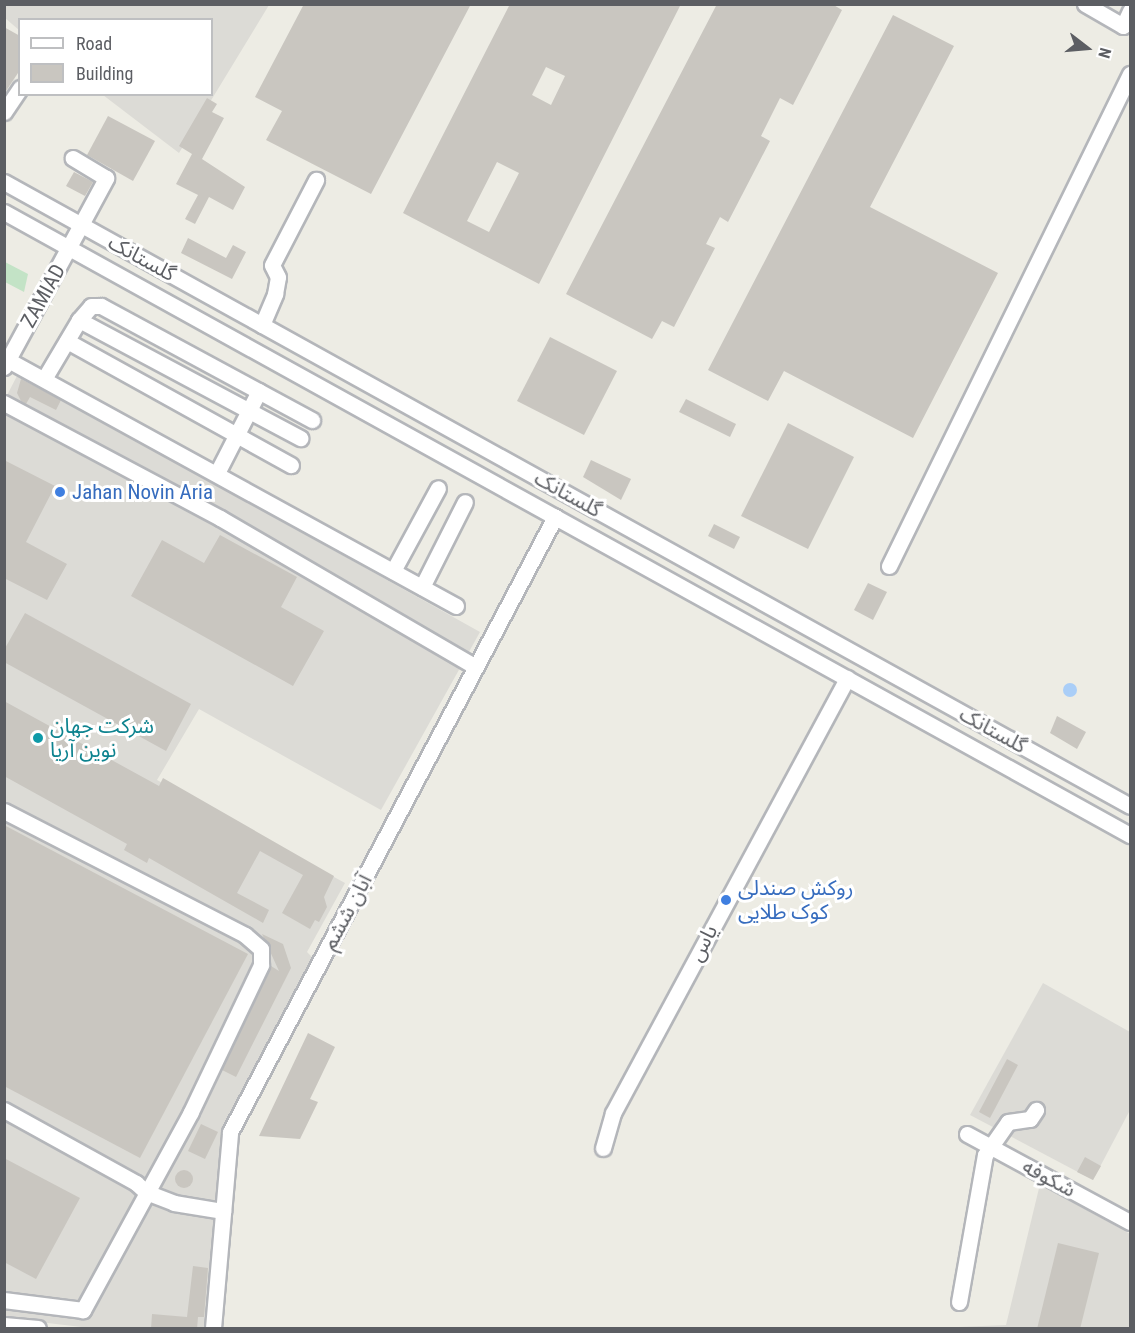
<!DOCTYPE html>
<meta charset="utf-8">
<style>
body{margin:0}
#map{position:relative;width:1135px;height:1333px;overflow:hidden;background:#edece4;font-family:"Roboto Condensed","Noto Sans Arabic",sans-serif}
div>[style]{position:absolute}
.industrial>*{inset:0;background:#dcdbd6}
.green>*{inset:0;background:#c3e3c6}
.water>*{inset:0;background:#aacef7}
.round{border-radius:50%}
.building>*{inset:0;background:#c9c6c0}
.roads{filter:drop-shadow(2px 0 #b4b6ba) drop-shadow(-2px 0 #b4b6ba) drop-shadow(0 2px #b4b6ba) drop-shadow(0 -2px #b4b6ba)}
.minor>*{height:15px;margin:-7.5px;padding:0 7.5px;transform-origin:7.5px;border-radius:7.5px;background:#fff}
.dots>*{width:16px;height:16px;translate:-50% -50%;box-sizing:border-box;border:3px solid #fff;border-radius:50%}
span{translate:-50% -50%;white-space:nowrap;text-align:center;line-height:1.15;-webkit-text-stroke:6px #fff;paint-order:stroke}
.street-label{font-size:21px;color:#5c5e63}
.shop-label{font-size:21px;color:#366cbe}
.left{translate:0 -50%;text-align:left}
.culture-label{font-size:21px;color:#0d838f}
.frame{position:absolute;inset:0;border:6px solid #5c5e63;pointer-events:none}
.legend{position:absolute;left:18px;top:18px;width:195px;height:78px;box-sizing:border-box;background:#fff;border:2px solid #bebfc1;margin:0;padding:8px 10px;list-style:none;font-size:18px;color:#5c5e63}
.legend li{display:flex;align-items:center;gap:12px;height:30px}
.legend b{width:30px;border:2px solid #bebfc1}
.north{position:absolute;left:1057px;top:18px;width:60px;height:60px;-webkit-text-stroke:4px #fff;paint-order:stroke;rotate:106deg;font-size:16px;font-weight:700;line-height:24px;text-align:center;color:#5c5e63}
.north::after{content:'';display:block;margin:auto;width:21px;height:27px;background:#5c5e63;clip-path:polygon(50% 0,100% 100%,50% 72%,0 100%)}
</style>
<div id="map">
<div class="industrial">
<i style="clip-path:polygon(4px 5px,269px 5px,179px 153px,103px 95px,212px 94px,212px 20px,20px 20px,19px 30px,5px 18px)"></i>
<i style="clip-path:polygon(18px 374px,480px 632px,381px 810px,199px 709px,157px 780px,345px 883px,307px 952px,313px 958px,228px 1123px,207px 1328px,90px 1328px,5px 1318px,4px 401px)"></i>
<i style="clip-path:polygon(1043px 983px,1130px 1032px,1130px 1110px,1093px 1180px,970px 1115px)"></i>
<i style="clip-path:polygon(1040px 1184px,1130px 1234px,1130px 1328px,935px 1328px,1006px 1325px)"></i>
</div>
<div class="green">
<i style="clip-path:polygon(5px 262px,28px 274px,24px 292px,5px 282px)"></i>
</div>
<div class="water">
<i class="round" style="left:1063px;top:683px;width:14px;height:14px"></i>
</div>
<div class="building">
<i style="clip-path:polygon(304px 4px,471px 4px,371px 194px,266px 140px,282px 111px,255px 97px)"></i>
<i style="clip-path:polygon(evenodd,510px 4px,681px 4px,539px 284px,403px 213px,510px 4px,546px 67px,565px 76px,551px 105px,532px 95px,546px 67px,510px 4px,497px 162px,519px 173px,489px 232px,467px 221px,497px 162px)"></i>
<i style="clip-path:polygon(717px 4px,832px 4px,842px 10px,793px 105px,780px 98px,761px 136px,770px 141px,728px 222px,720px 217px,706px 244px,715px 248px,674px 327px,662px 321px,652px 339px,566px 294px)"></i>
<i style="clip-path:polygon(893px 15px,954px 46px,870px 207px,998px 273px,913px 438px,784px 371px,768px 401px,708px 370px)"></i>
<i style="clip-path:polygon(4px 27px,20px 36px,20px 70px,4px 94px)"></i>
<i style="clip-path:polygon(207px 98px,217px 104px,212px 112px,224px 118px,202px 159px,245px 187px,233px 210px,209px 197px,195px 224px,185px 219px,198px 195px,176px 184px,192px 154px,179px 146px)"></i>
<i style="clip-path:polygon(108px 116px,155px 141px,133px 181px,87px 155px)"></i>
<i style="clip-path:polygon(74px 172px,93px 182px,85px 196px,66px 186px)"></i>
<i style="clip-path:polygon(188px 238px,226px 258px,233px 245px,246px 252px,232px 279px,181px 253px)"></i>
<i style="clip-path:polygon(550px 337px,617px 371px,584px 435px,517px 401px)"></i>
<i style="clip-path:polygon(21px 379px,61px 400px,56px 410px,30px 397px,26px 404px,21px 401px,17px 393px)"></i>
<i style="clip-path:polygon(686px 399px,736px 424px,730px 437px,679px 412px)"></i>
<i style="clip-path:polygon(788px 423px,854px 457px,808px 549px,741px 516px)"></i>
<i style="clip-path:polygon(4px 460px,55px 486px,26px 542px,67px 564px,47px 600px,4px 578px)"></i>
<i style="clip-path:polygon(591px 460px,631px 479px,621px 500px,583px 477px)"></i>
<i style="clip-path:polygon(714px 524px,740px 537px,734px 549px,708px 536px)"></i>
<i style="clip-path:polygon(220px 535px,297px 577px,281px 607px,324px 631px,293px 686px,131px 596px,162px 540px,204px 563px)"></i>
<i style="clip-path:polygon(868px 583px,887px 592px,873px 620px,854px 610px)"></i>
<i style="clip-path:polygon(25px 613px,191px 704px,166px 751px,4px 662px,4px 650px)"></i>
<i style="clip-path:polygon(4px 701px,159px 786px,163px 778px,334px 876px,324px 897px,327px 907px,319px 922px,315px 920px,310px 929px,282px 913px,303px 875px,260px 851px,237px 893px,269px 910px,263px 923px,149px 858px,147px 863px,124px 850px,127px 844px,4px 776px)"></i>
<i style="clip-path:polygon(1057px 716px,1086px 732px,1077px 749px,1050px 733px)"></i>
<i style="clip-path:polygon(4px 825px,248px 954px,140px 1158px,4px 1086px)"></i>
<i style="clip-path:polygon(262px 934px,283px 944px,291px 968px,236px 1077px,222px 1070px,271px 966px,279px 971px)"></i>
<i style="clip-path:polygon(308px 1033px,335px 1047px,310px 1099px,318px 1102px,300px 1139px,259px 1136px)"></i>
<i style="clip-path:polygon(1007px 1059px,1018px 1065px,990px 1118px,979px 1112px)"></i>
<i style="clip-path:polygon(201px 1124px,218px 1132px,205px 1159px,188px 1151px)"></i>
<i style="clip-path:polygon(1085px 1157px,1101px 1166px,1093px 1180px,1077px 1172px)"></i>
<i style="clip-path:polygon(4px 1158px,80px 1198px,36px 1279px,4px 1262px)"></i>
<i class="round" style="left:175px;top:1170px;width:18px;height:18px"></i>
<i style="clip-path:polygon(1058px 1243px,1099px 1253px,1080px 1329px,1037px 1329px)"></i>
<i style="clip-path:polygon(193px 1266px,208px 1268px,204px 1317px,198px 1317px,197px 1329px,151px 1329px,152px 1314px,187px 1317px)"></i>
</div>
<div class="roads">
<div class="minor">
<i style="left:1085px;top:4px;width:44px;rotate:30.1deg"></i>
<i style="left:1123px;top:26px;width:17px;rotate:-65deg"></i>
<i style="left:4px;top:112px;width:29px;rotate:-56deg"></i>
<i style="left:4px;top:182px;width:1287px;rotate:28.99deg"></i>
<i style="left:4px;top:212px;width:1287px;rotate:28.96deg"></i>
<i style="left:79px;top:320px;width:251px;rotate:28.1deg"></i>
<i style="left:262px;top:325px;width:34px;rotate:-67deg"></i>
<i style="left:275px;top:294px;width:17px;rotate:-80deg"></i>
<i style="left:278px;top:277px;width:13px;rotate:-117deg"></i>
<i style="left:272px;top:265px;width:96px;rotate:-62.6deg"></i>
<i style="left:67px;top:341px;width:256px;rotate:29deg"></i>
<i style="left:8px;top:360px;width:511px;rotate:28.77deg"></i>
<i style="left:4px;top:367px;width:215px;rotate:-61.6deg"></i>
<i style="left:106px;top:178px;width:39px;rotate:-149deg"></i>
<i style="left:44px;top:379px;width:69px;rotate:-59.3deg"></i>
<i style="left:79px;top:320px;width:18px;rotate:-49deg"></i>
<i style="left:91px;top:306px;width:10px"></i>
<i style="left:101px;top:306px;width:240px;rotate:28.4deg"></i>
<i style="left:4px;top:403px;width:245px;rotate:28deg"></i>
<i style="left:220px;top:518px;width:296px;rotate:30.2deg"></i>
<i style="left:217px;top:473px;width:92px;rotate:-62.9deg"></i>
<i style="left:889px;top:566px;width:548px;rotate:-63.9deg"></i>
<i style="left:393px;top:571px;width:94px;rotate:-61.5deg"></i>
<i style="left:422px;top:587px;width:95px;rotate:-63.2deg"></i>
<i style="left:4px;top:811px;width:271px;rotate:27.2deg"></i>
<i style="left:245px;top:935px;width:21px;rotate:41deg"></i>
<i style="left:261px;top:949px;width:16px;rotate:90deg"></i>
<i style="left:261px;top:965px;width:163px;rotate:115.5deg"></i>
<i style="left:191px;top:1112px;width:226px;rotate:118.6deg"></i>
<i style="left:83px;top:1310px;width:80px;rotate:-172.8deg"></i>
<i style="left:4px;top:1110px;width:151px;rotate:28.9deg"></i>
<i style="left:136px;top:1183px;width:13px;rotate:42deg"></i>
<i style="left:146px;top:1192px;width:30px;rotate:21deg"></i>
<i style="left:174px;top:1203px;width:50px;rotate:9.3deg"></i>
<i style="left:967px;top:1134px;width:185px;rotate:28.4deg"></i>
<i style="left:603px;top:1148px;width:36px;rotate:-74deg"></i>
<i style="left:613px;top:1113px;width:494px;rotate:-61.7deg"></i>
<i style="left:959px;top:1302px;width:149px;rotate:-80deg"></i>
<i style="left:985px;top:1155px;width:40px;rotate:-55.1deg"></i>
<i style="left:1008px;top:1122px;width:22px;rotate:-8deg"></i>
<i style="left:1030px;top:1119px;width:11px;rotate:-56deg"></i>
<i style="left:4px;top:1325px;width:34px;rotate:5deg"></i>
<i style="left:213px;top:1328px;width:197px;rotate:-85deg"></i>
<i style="left:230px;top:1132px;width:696px;rotate:-62.15deg"></i>
</div>
</div>
<div class="dots">
<i style="left:60px;top:492px;background:#3f7fe0"></i>
<i style="left:38px;top:738px;background:#0f9aa8"></i>
<i style="left:726px;top:900px;background:#3f7fe0"></i>
</div>
<div class="street-label">
<span style="left:142px;top:258px;rotate:29deg">گلستانک</span>
<span style="left:43px;top:296px;rotate:-61deg">ZAMIAD</span>
<span style="left:568px;top:494px;rotate:29deg">گلستانک</span>
<span style="left:993px;top:730px;rotate:29deg">گلستانک</span>
<span style="left:347px;top:912px;rotate:-62deg">آبان ششم</span>
<span style="left:703px;top:943px;rotate:-62deg">یاس</span>
<span style="left:1049px;top:1178px;rotate:28deg">شکوفه</span>
</div>
<div class="shop-label">
<span class="left" style="left:72px;top:492px">Jahan Novin Aria</span>
<span class="left" style="left:738px;top:900px">روکش صندلی<br>کوک طلایی</span>
</div>
<div class="culture-label">
<span class="left" style="left:50px;top:738px">شرکت جهان<br>نوین آریا</span>
</div>
<div class="frame"></div>
<ul class="legend">
<li><b style="height:8px;background:#fff"></b>Road</li>
<li><b style="height:16px;background:#c9c6c0"></b>Building</li>
</ul>
<div class="north">N</div>
</div>
